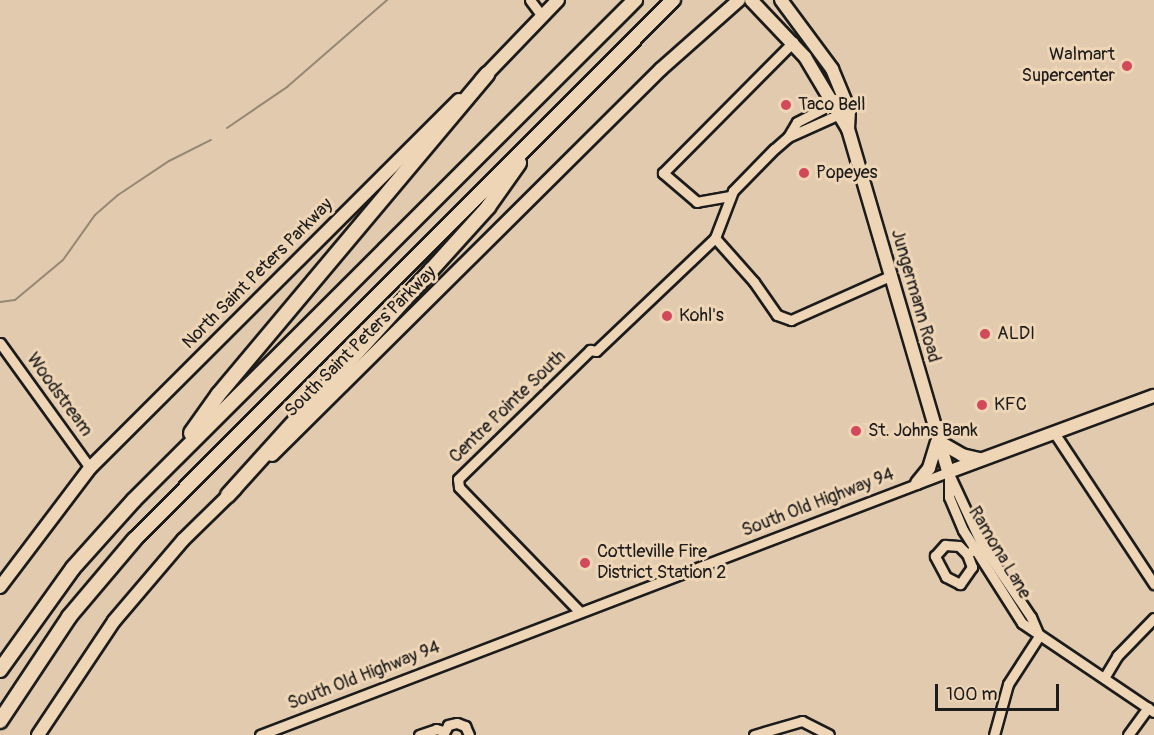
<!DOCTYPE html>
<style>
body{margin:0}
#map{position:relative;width:1154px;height:735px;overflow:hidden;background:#e1caad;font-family:Pangolin,sans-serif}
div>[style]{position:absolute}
.stream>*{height:2px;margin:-1px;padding:0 1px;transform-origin:1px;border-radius:1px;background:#958875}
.roads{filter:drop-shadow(2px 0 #1c1c1c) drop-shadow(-2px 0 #1c1c1c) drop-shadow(0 2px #1c1c1c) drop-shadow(0 -2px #1c1c1c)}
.minor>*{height:9px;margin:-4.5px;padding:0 4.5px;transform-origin:4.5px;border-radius:4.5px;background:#eed5b6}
.major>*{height:12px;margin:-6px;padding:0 6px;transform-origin:6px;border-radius:6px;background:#eed5b6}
.highway>*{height:14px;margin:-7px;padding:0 7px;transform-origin:7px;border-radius:7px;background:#eed5b6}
.dots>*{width:16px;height:16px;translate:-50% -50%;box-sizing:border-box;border:3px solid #eed5b6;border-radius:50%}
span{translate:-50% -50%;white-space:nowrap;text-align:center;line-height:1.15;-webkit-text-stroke:6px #eed5b6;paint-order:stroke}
.poi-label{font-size:18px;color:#1c1c1c}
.right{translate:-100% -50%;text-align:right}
.left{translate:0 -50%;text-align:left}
.street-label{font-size:18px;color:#1c1c1c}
.scale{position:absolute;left:935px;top:684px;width:124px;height:27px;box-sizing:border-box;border:3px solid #1c1c1c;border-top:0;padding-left:8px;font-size:18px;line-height:21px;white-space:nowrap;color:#1c1c1c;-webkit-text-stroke:4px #eed5b6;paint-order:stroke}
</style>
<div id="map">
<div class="stream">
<i style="left:227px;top:128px;width:73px;rotate:-34.3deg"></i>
<i style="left:287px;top:87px;width:133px;rotate:-41deg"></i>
<i style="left:0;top:302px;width:15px;rotate:-8deg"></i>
<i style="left:15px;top:300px;width:62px;rotate:-39.8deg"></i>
<i style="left:63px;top:260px;width:55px;rotate:-54.6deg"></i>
<i style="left:95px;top:215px;width:30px;rotate:-41deg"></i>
<i style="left:118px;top:195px;width:61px;rotate:-33.7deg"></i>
<i style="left:169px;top:161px;width:47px;rotate:-26.6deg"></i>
</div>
<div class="roads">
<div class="minor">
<i style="left:530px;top:0;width:20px;rotate:53deg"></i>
<i style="left:844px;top:112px;width:61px;rotate:155.9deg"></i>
<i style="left:788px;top:137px;width:18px;rotate:139deg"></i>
<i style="left:774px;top:149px;width:59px;rotate:134.3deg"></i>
<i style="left:733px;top:191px;width:50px;rotate:111deg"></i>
<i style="left:715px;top:238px;width:59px;rotate:48.4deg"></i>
<i style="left:754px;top:282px;width:40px;rotate:55.1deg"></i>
<i style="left:777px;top:315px;width:15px;rotate:20deg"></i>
<i style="left:791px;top:320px;width:108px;rotate:-24deg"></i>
<i style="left:788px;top:137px;width:17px;rotate:-59deg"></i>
<i style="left:797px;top:122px;width:46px;rotate:-27.1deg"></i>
<i style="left:730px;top:196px;width:34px;rotate:170deg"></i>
<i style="left:697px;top:202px;width:45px;rotate:-139.5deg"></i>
<i style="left:663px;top:173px;width:185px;rotate:-45.2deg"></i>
<i style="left:0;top:343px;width:154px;rotate:54.2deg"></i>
<i style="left:1055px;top:434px;width:180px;rotate:56.6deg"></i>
<i style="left:949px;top:477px;width:20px;rotate:90deg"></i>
<i style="left:949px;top:497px;width:36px;rotate:67deg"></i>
<i style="left:963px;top:530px;width:110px;rotate:57.6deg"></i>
<i style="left:1022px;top:623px;width:159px;rotate:34deg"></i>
<i style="left:967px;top:554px;width:14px;rotate:69deg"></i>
<i style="left:972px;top:567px;width:21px;rotate:125deg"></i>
<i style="left:960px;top:584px;width:16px;rotate:-153deg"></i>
<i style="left:946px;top:577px;width:24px;rotate:-118deg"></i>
<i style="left:935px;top:556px;width:15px;rotate:-48deg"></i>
<i style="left:945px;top:545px;width:14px;rotate:4deg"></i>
<i style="left:959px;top:546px;width:11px;rotate:45deg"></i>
<i style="left:967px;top:554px;width:13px;rotate:-32deg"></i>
<i style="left:580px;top:612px;width:174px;rotate:-134.1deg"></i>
<i style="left:459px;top:487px;width:8px;rotate:-97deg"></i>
<i style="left:458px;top:479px;width:185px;rotate:-44.3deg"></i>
<i style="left:590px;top:350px;width:6px;rotate:9deg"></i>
<i style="left:596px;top:351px;width:164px;rotate:-43.5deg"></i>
<i style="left:1104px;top:678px;width:26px;rotate:-59deg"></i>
<i style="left:1117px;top:656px;width:53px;rotate:-45.8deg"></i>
<i style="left:260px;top:735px;width:737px;rotate:-20.92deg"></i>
<i style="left:948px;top:472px;width:81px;rotate:65deg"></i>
<i style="left:982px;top:545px;width:87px;rotate:55.8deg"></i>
<i style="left:1031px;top:617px;width:21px;rotate:67deg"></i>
<i style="left:419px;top:735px;width:18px;rotate:-19deg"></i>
<i style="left:436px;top:729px;width:7px;rotate:16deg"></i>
<i style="left:443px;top:735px;width:11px;rotate:-63deg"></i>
<i style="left:448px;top:725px;width:9px;rotate:-13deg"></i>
<i style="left:457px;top:723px;width:9px;rotate:21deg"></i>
<i style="left:465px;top:726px;width:10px;rotate:66deg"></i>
<i style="left:754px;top:735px;width:50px;rotate:-16.3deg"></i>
<i style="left:802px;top:721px;width:30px;rotate:27deg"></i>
<i style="left:994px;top:735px;width:53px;rotate:-74.6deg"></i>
<i style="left:1008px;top:684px;width:57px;rotate:-57.1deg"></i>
<i style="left:1128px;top:735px;width:34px;rotate:-54deg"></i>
</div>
<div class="major">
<i style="left:751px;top:0;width:79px;rotate:46.5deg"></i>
<i style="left:805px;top:57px;width:84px;rotate:59.2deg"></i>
<i style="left:848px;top:129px;width:357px;rotate:73.7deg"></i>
<i style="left:948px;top:472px;width:220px;rotate:-20.3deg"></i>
<i style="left:781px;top:0;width:86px;rotate:53.5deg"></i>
<i style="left:832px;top:69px;width:44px;rotate:67.5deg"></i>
<i style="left:849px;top:110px;width:19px;rotate:93deg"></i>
<i style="left:481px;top:80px;width:111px;rotate:-46.1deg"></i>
<i style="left:938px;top:441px;width:28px;rotate:30deg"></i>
<i style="left:962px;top:455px;width:18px;rotate:13deg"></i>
<i style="left:272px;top:455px;width:548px;rotate:-44.78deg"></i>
<i style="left:661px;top:69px;width:104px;rotate:-41.5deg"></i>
<i style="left:917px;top:483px;width:19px;rotate:-51deg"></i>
<i style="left:929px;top:468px;width:27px;rotate:-73deg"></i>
<i style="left:0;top:587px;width:149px;rotate:-52.9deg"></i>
<i style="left:90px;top:468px;width:521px;rotate:-44.92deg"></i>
<i style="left:38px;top:735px;width:137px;rotate:-56.3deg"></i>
<i style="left:114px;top:621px;width:106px;rotate:-49.6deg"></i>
<i style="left:183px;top:540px;width:73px;rotate:-44.4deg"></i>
</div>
<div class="highway">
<i style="left:191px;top:433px;width:47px;rotate:-54.6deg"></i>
<i style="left:218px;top:395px;width:419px;rotate:-50deg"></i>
<i style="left:228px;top:495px;width:388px;rotate:-47.9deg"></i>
<i style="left:488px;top:207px;width:54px;rotate:-54.8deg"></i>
<i style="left:0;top:670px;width:125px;rotate:-54.4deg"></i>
<i style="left:73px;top:568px;width:91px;rotate:-48.1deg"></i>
<i style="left:134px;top:500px;width:708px;rotate:-44.94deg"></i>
<i style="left:0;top:721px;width:125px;rotate:-56.4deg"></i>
<i style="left:69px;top:617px;width:101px;rotate:-49.8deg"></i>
<i style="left:134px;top:540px;width:763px;rotate:-45.05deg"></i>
</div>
</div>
<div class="dots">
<i style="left:1127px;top:66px;background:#d1495b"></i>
<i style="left:786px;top:105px;background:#d1495b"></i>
<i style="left:804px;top:173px;background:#d1495b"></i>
<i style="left:667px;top:316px;background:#d1495b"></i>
<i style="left:985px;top:334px;background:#d1495b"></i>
<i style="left:982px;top:405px;background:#d1495b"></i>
<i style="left:856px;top:431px;background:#d1495b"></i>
<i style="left:585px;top:563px;background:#d1495b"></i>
</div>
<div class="poi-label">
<span class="right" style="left:1115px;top:66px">Walmart<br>Supercenter</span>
<span class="left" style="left:798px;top:105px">Taco Bell</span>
<span class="left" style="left:816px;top:173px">Popeyes</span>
<span class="left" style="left:679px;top:316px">Kohl's</span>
<span class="left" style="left:997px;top:334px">ALDI</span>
<span class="left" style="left:994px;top:405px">KFC</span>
<span class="left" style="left:868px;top:431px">St. Johns Bank</span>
<span class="left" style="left:597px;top:563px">Cottleville Fire<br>District Station 2</span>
</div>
<div class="street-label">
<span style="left:258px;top:274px;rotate:-45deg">North Saint Peters Parkway</span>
<span style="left:915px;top:296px;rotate:74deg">Jungermann Road</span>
<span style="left:361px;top:342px;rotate:-45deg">South Saint Peters Parkway</span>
<span style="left:59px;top:395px;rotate:54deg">Woodstream</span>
<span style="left:508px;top:407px;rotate:-44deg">Centre Pointe South</span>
<span style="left:818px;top:503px;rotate:-21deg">South Old Highway 94</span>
<span style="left:999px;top:553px;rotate:59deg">Ramona Lane</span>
<span style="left:364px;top:676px;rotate:-21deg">South Old Highway 94</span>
</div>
<div class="scale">100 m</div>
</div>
